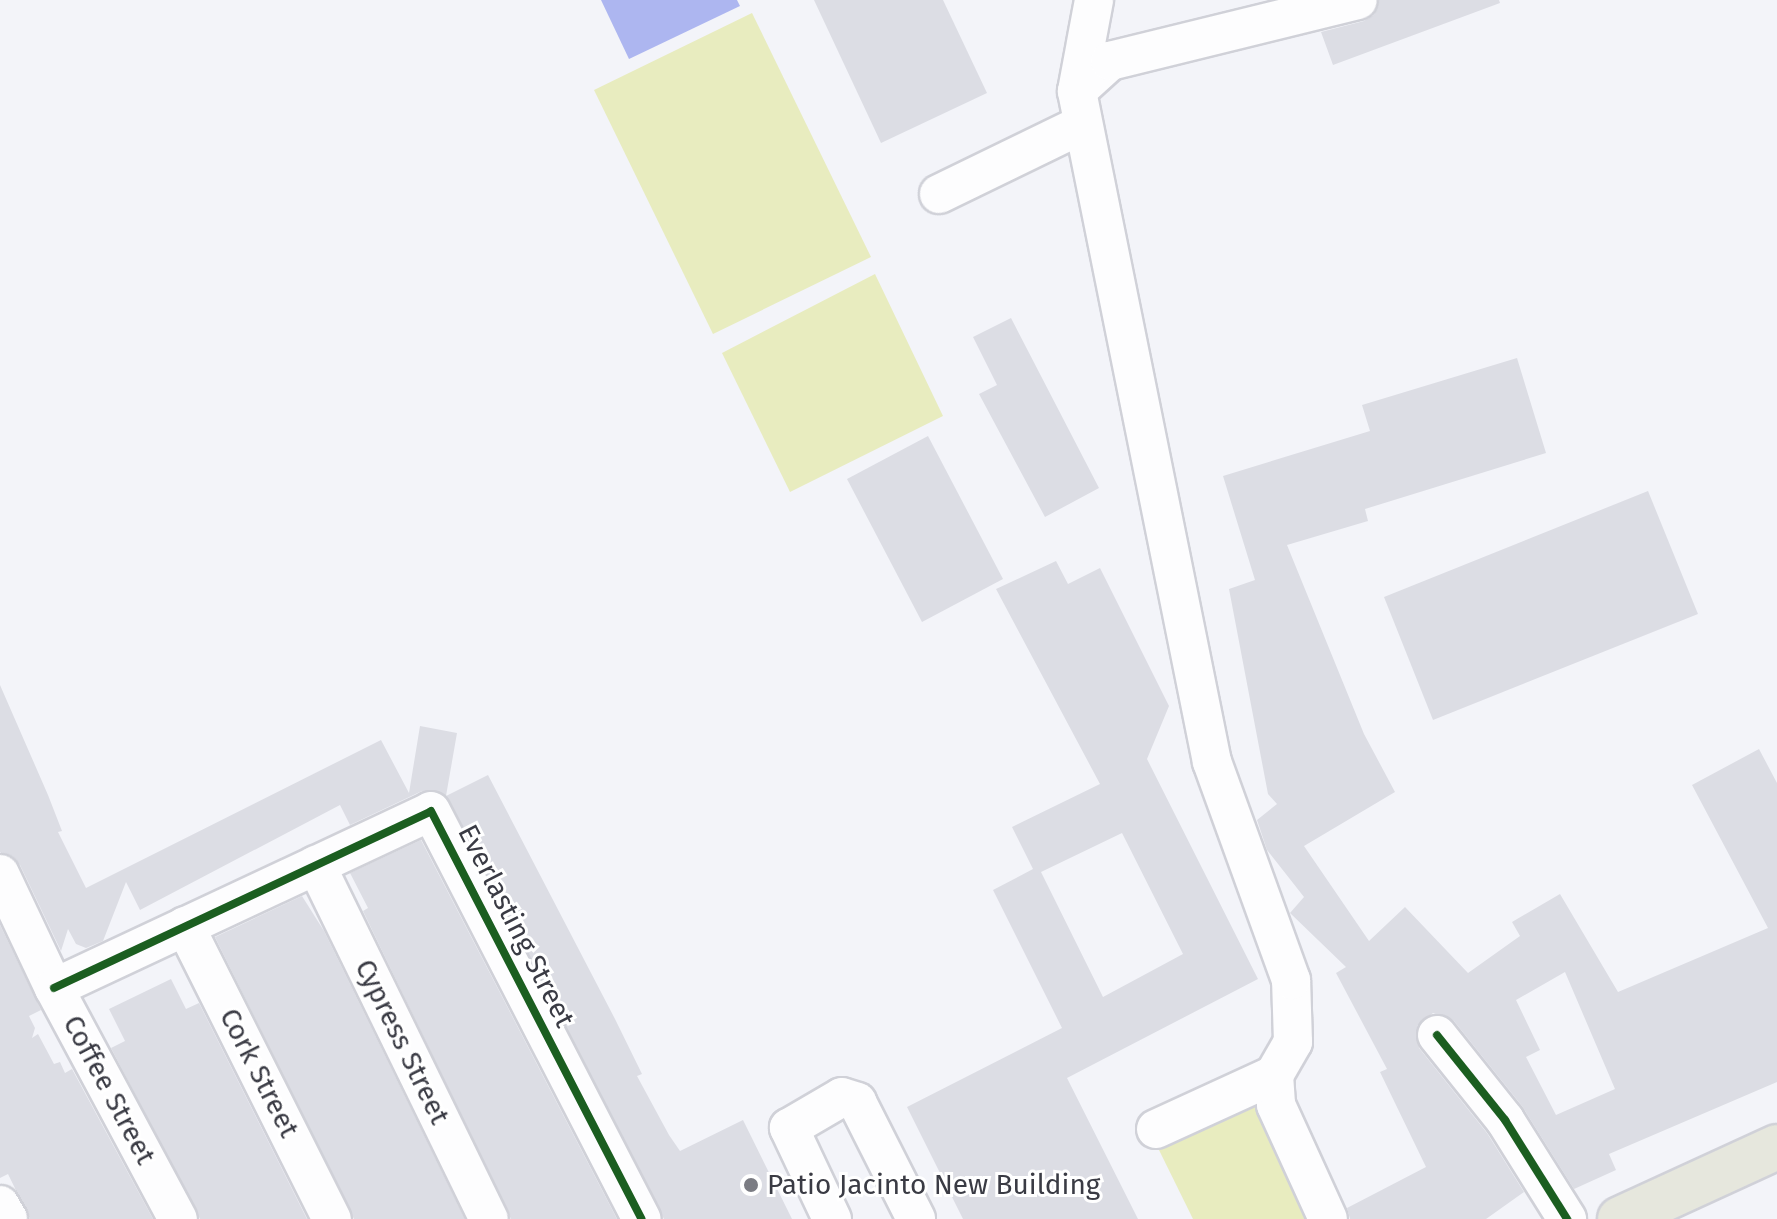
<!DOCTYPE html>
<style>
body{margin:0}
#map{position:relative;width:1777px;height:1219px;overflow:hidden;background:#f3f4f9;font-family:"Fira Sans",sans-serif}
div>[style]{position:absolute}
.green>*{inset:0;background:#e8ecbf}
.water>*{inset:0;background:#adb6f0}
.building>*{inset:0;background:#dcdde4}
.roads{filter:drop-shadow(2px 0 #d0d1d8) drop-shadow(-2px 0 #d0d1d8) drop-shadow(0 2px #d0d1d8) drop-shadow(0 -2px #d0d1d8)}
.minor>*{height:38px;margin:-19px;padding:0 19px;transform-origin:19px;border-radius:19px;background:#fdfdfe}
.major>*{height:44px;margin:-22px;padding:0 22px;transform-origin:22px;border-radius:22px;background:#e6e7dd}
.cycleway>*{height:8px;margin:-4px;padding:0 4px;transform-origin:4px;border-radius:4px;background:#1b5e20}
.dots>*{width:22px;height:22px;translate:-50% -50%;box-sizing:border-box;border:4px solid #fff;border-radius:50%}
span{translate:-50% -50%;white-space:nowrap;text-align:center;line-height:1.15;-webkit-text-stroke:6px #fff;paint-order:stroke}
.street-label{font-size:28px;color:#3a3b44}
.poi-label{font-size:28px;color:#3a3b44}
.left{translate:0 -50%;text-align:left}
</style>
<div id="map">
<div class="green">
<i style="clip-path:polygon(752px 13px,871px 257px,713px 334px,594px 90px)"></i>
<i style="clip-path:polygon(875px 274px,943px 416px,790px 492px,722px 353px)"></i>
<i style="clip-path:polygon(1253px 1103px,1311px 1219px,1193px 1219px,1159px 1150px)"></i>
</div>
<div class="water">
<i style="clip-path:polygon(601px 0,737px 0,740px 6px,629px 59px)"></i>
</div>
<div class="building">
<i style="clip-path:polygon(814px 0,943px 0,987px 93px,881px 143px)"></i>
<i style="clip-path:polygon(1379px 0,1499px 0,1500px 3px,1333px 65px,1321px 32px,1364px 21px,1374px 15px)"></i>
<i style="clip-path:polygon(1011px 318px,1099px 488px,1045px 517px,979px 394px,997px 385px,973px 337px)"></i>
<i style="clip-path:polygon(evenodd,1517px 358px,1546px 453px,1365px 509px,1368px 521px,1287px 545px,1364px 734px,1395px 792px,1304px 846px,1369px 941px,1405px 907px,1468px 973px,1520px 936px,1512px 922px,1560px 894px,1618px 992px,1768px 928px,1692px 785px,1759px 749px,1777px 783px,1777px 1082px,1609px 1154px,1616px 1170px,1574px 1189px,1522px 1106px,1454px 1021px,1433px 1013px,1417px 1026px,1419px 1048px,1487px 1133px,1524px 1192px,1486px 1219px,1350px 1219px,1347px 1208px,1426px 1167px,1380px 1072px,1387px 1069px,1336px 973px,1346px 967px,1290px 913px,1304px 897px,1267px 850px,1257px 820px,1277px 804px,1268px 794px,1229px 589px,1255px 580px,1223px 476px,1370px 431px,1362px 405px,1517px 358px,1565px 972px,1615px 1089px,1556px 1115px,1526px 1057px,1540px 1050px,1516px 1000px,1565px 972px)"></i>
<i style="clip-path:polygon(928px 436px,1003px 579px,922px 622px,847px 479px)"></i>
<i style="clip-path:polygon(1648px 491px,1698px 614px,1433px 720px,1384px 597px)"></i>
<i style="clip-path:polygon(evenodd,1056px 561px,1068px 584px,1100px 568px,1169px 706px,1147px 759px,1258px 979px,1067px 1078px,1138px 1219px,963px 1219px,907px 1107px,1062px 1028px,993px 890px,1033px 869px,1012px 827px,1100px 784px,996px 589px,1056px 561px,1122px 833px,1183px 954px,1103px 997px,1041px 872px,1122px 833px)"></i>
<i style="clip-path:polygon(0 685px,48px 795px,62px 831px,58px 832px,86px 888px,381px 740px,409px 793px,420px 726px,457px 733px,446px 796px,422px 791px,350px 825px,340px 805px,140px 910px,126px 882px,103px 941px,86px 948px,76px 944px,68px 929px,61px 951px,20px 865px,0 852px)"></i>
<i style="clip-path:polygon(488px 775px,615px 1019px,642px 1074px,637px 1076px,669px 1135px,680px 1151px,743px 1120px,792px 1219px,664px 1219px,446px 796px)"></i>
<i style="clip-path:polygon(421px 840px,617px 1219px,511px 1219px,363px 911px,368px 908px,350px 873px)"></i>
<i style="clip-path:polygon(302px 896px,324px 931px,465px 1219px,354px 1219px,215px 937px)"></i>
<i style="clip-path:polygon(0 925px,41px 1010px,29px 1016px,35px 1028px,32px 1038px,38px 1034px,54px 1064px,60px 1062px,65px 1073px,72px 1069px,153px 1219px,30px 1219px,8px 1174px,0 1178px)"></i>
<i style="clip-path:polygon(171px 979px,186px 1009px,199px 1003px,307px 1219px,200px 1219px,111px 1048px,125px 1041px,109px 1009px)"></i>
</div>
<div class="roads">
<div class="minor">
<i style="left:1077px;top:91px;width:93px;rotate:-79.4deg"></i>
<i style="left:939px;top:194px;width:158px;rotate:-25.9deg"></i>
<i style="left:316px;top:865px;width:394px;rotate:64deg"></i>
<i style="left:0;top:874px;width:126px;rotate:64.7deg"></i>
<i style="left:54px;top:988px;width:262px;rotate:61.8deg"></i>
<i style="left:185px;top:926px;width:328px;rotate:63.4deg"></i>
<i style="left:54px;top:988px;width:416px;rotate:-25.1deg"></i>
<i style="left:431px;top:811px;width:459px;rotate:62.7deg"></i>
<i style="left:1437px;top:1035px;width:109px;rotate:51.3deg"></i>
<i style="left:1505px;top:1120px;width:117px;rotate:57.9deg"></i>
<i style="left:1274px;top:1075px;width:30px;rotate:86deg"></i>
<i style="left:1276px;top:1105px;width:125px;rotate:65.5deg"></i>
<i style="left:1156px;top:1129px;width:130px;rotate:-24.6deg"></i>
<i style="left:1274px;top:1075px;width:38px;rotate:-60deg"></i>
<i style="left:1293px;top:1042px;width:62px;rotate:-91.8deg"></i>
<i style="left:1291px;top:980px;width:232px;rotate:-109.9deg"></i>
<i style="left:1212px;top:762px;width:684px;rotate:-101.38deg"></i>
<i style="left:1077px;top:91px;width:45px;rotate:-42.3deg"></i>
<i style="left:1110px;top:61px;width:255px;rotate:-13.8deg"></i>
<i style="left:0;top:1205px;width:16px;rotate:60deg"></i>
<i style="left:832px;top:1219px;width:101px;rotate:-115.3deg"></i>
<i style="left:789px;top:1128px;width:61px;rotate:-30.3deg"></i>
<i style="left:842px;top:1097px;width:16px;rotate:18deg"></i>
<i style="left:857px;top:1102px;width:131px;rotate:63.2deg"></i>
</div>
<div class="major">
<i style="left:1620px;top:1219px;width:173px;rotate:-24.6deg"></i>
</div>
</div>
<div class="cycleway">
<i style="left:54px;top:988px;width:416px;rotate:-25.1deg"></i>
<i style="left:431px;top:811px;width:459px;rotate:62.7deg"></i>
<i style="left:1437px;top:1035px;width:109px;rotate:51.3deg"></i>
<i style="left:1505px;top:1120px;width:117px;rotate:57.9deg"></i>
</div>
<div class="dots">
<i style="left:751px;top:1185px;background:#7b7c83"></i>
</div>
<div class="street-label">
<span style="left:516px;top:926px;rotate:63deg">Everlasting Street</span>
<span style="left:402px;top:1042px;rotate:64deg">Cypress Street</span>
<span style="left:259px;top:1073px;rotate:63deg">Cork Street</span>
<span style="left:109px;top:1090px;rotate:62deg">Coffee Street</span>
</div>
<div class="poi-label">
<span class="left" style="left:767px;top:1185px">Patio Jacinto New Building</span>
</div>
</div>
